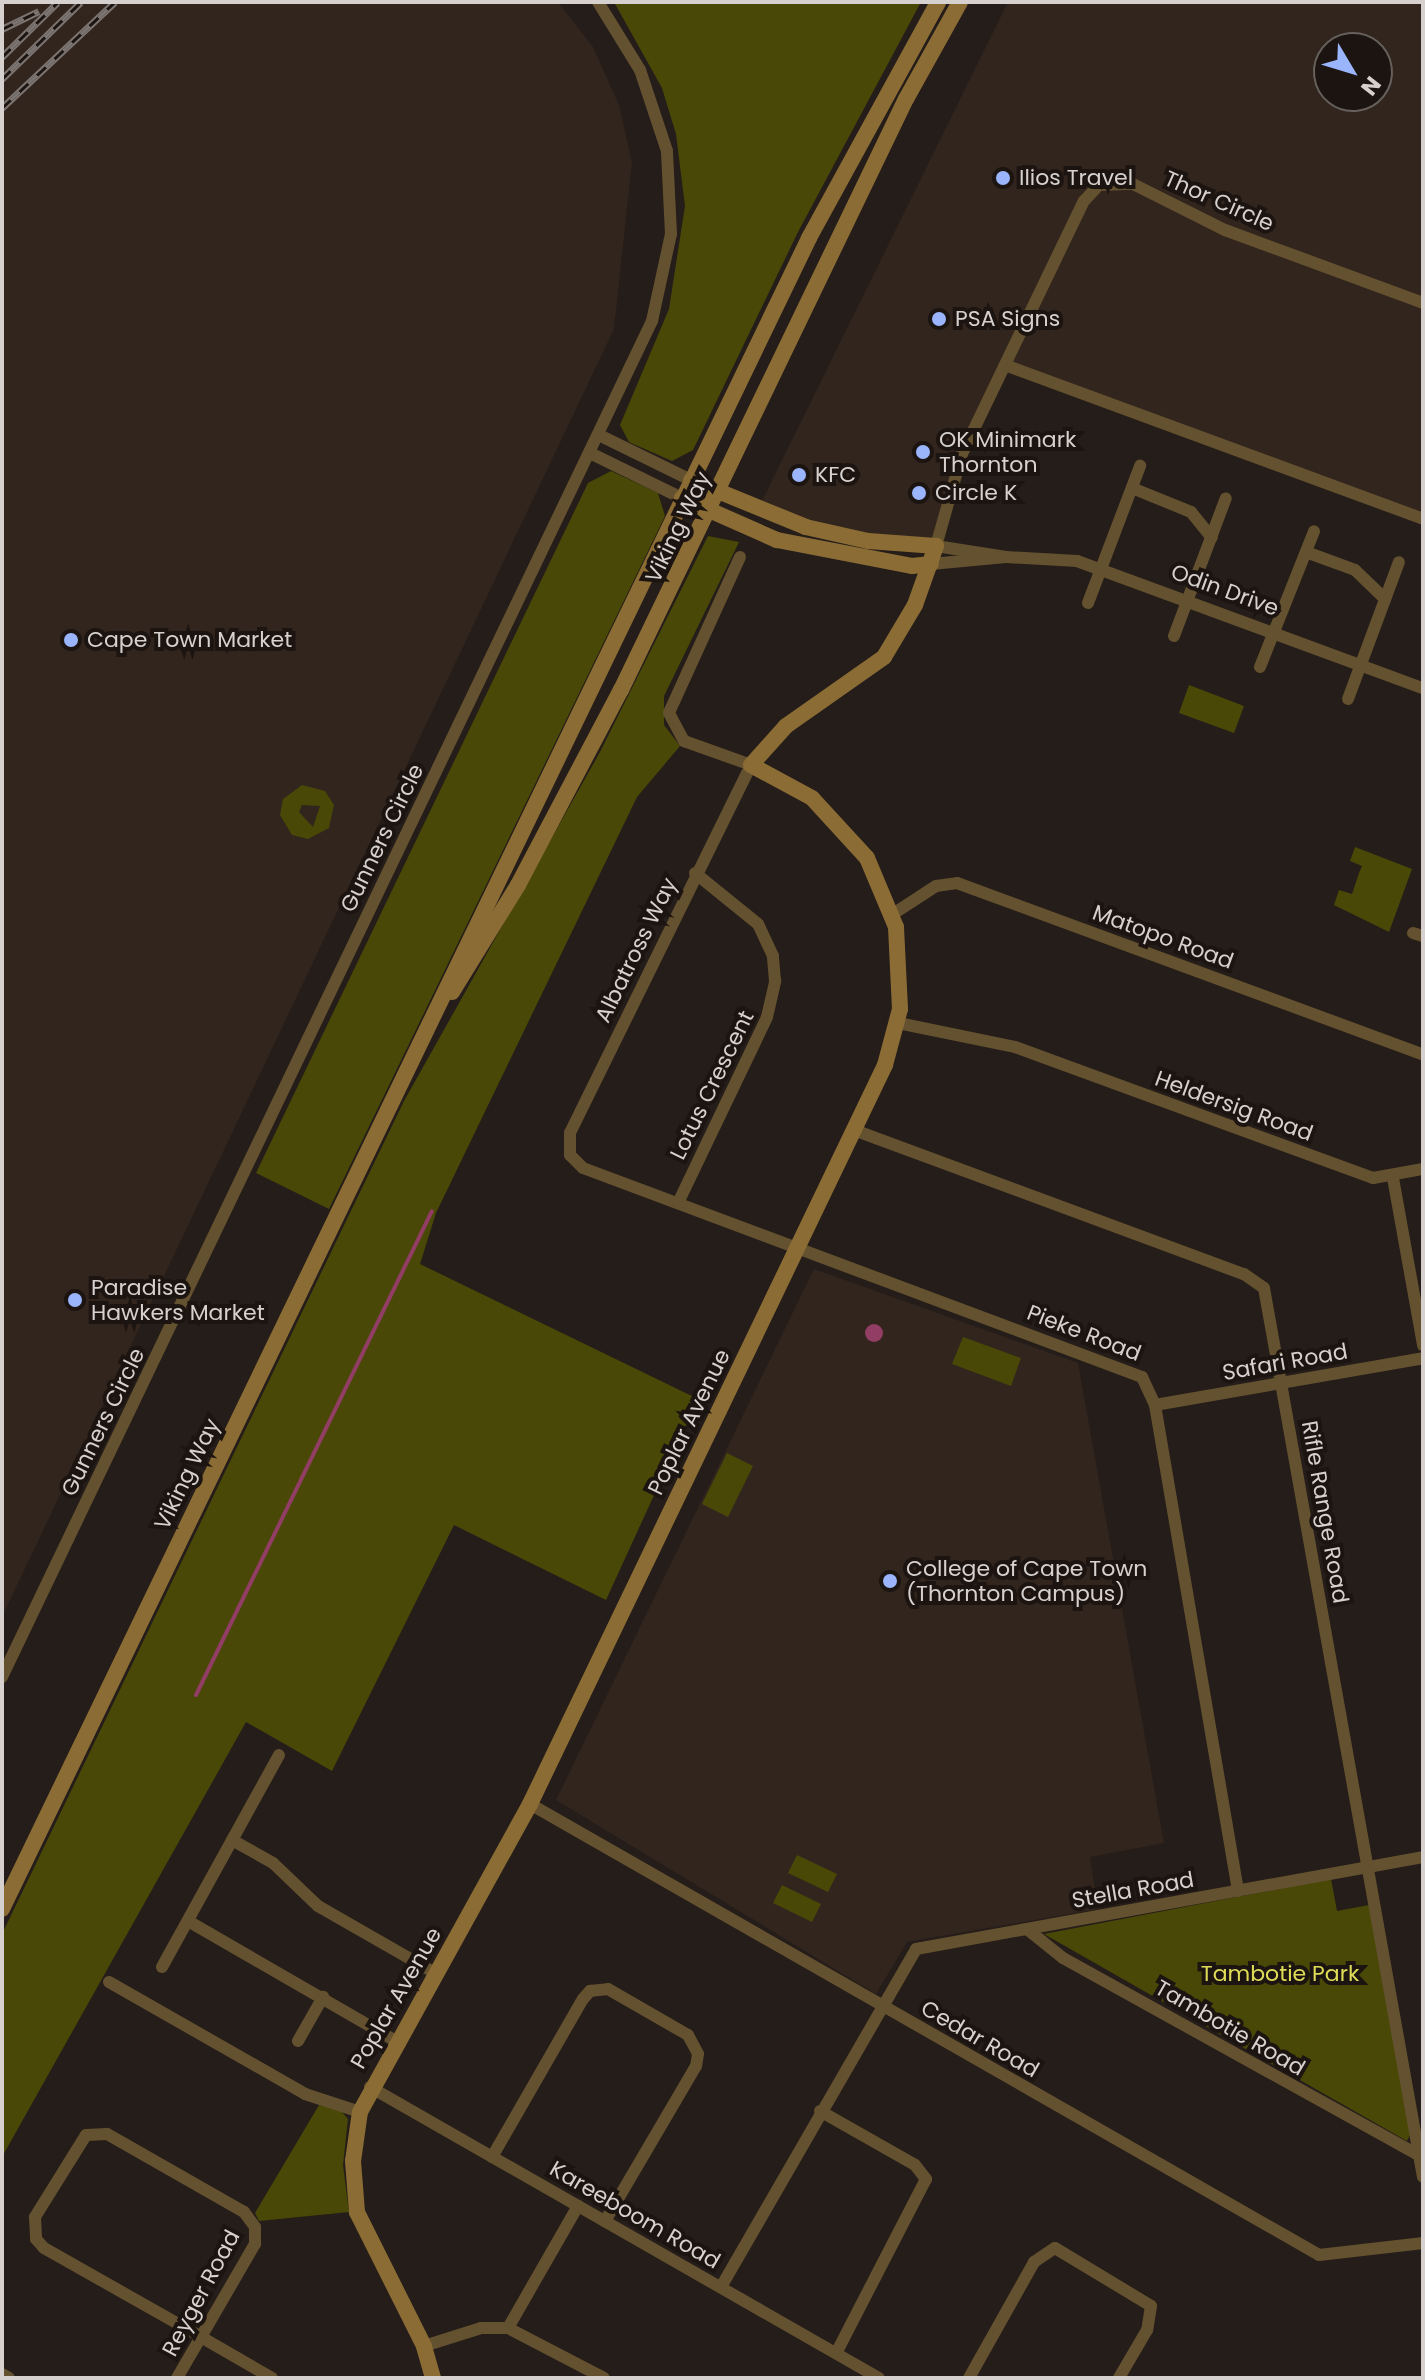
<!DOCTYPE html>
<style>
body{margin:0}
#map{position:relative;width:1425px;height:2380px;overflow:hidden;background:#251d19;font-family:Poppins,sans-serif}
div>[style]{position:absolute}
.built>*{inset:0;background:#32251d}
.green>*{inset:0;background:#494807}
.water>*{inset:0;background:#923d64}
.round{border-radius:50%}
.stream>*{height:4px;margin:-2px;padding:0 2px;transform-origin:2px;border-radius:2px;background:#923d64}
.street>*{height:12px;margin:-6px;padding:0 6px;transform-origin:6px;border-radius:6px;background:#64512f}
.secondary>*{height:16px;margin:-8px;padding:0 8px;transform-origin:8px;border-radius:8px;background:#8b6c34}
.rail>*{height:7px;margin-top:-3.5px;transform-origin:0;background:repeating-linear-gradient(90deg,#1b1410 0 12px,#7b7471 0 24px);box-sizing:border-box;border-block:2px solid #7b7471}
.dots>*{width:22px;height:22px;translate:-50% -50%;box-sizing:border-box;border:4px solid #1b1410;border-radius:50%}
span{translate:-50% -50%;white-space:nowrap;text-align:center;line-height:1.15;-webkit-text-stroke:8px #1b1410;paint-order:stroke}
.poi-label{font-size:22px;color:#d6d1ce}
.left{translate:0 -50%;text-align:left}
.street-label{font-size:22px;color:#d6d1ce}
.park-label{font-size:22px;color:#dedc57}
.frame{position:absolute;inset:0;border:4px solid #d6d1ce;pointer-events:none}
.north{position:absolute;left:1313px;top:32px;width:80px;height:80px;box-sizing:border-box;background:#1b1410;border:2px solid #66605c;border-radius:50%;rotate:128deg;font-size:22px;font-weight:700;line-height:32px;text-align:center;color:#d6d1ce}
.north::after{content:'';display:block;margin:auto;width:28px;height:36px;background:#9bb5fd;clip-path:polygon(50% 0,100% 100%,50% 72%,0 100%)}
</style>
<div id="map">
<div class="built">
<i style="clip-path:polygon(2px 2px,558px 2px,593px 47px,619px 105px,632px 162px,614px 329px,2px 1617px)"></i>
<i style="clip-path:polygon(evenodd,1008px 2px,1423px 2px,1423px 519px,1005px 365px,962px 454px,936px 546px,911px 546px,757px 511px,1008px 2px,1329px 48px,1377px 48px,1377px 96px,1329px 96px,1329px 48px)"></i>
<i style="clip-path:polygon(814px 1269px,1078px 1363px,1164px 1843px,1090px 1857px,1098px 1909px,907px 1942px,876px 1994px,556px 1800px)"></i>
</div>
<div class="green">
<i style="clip-path:polygon(614px 2px,921px 2px,798px 232px,693px 450px,672px 461px,629px 442px,620px 425px,669px 309px,685px 206px,676px 134px,662px 88px)"></i>
<i style="clip-path:polygon(611px 471px,658px 493px,665px 516px,329px 1209px,256px 1173px,588px 483px)"></i>
<i style="clip-path:polygon(708px 536px,739px 542px,664px 696px,664px 725px,680px 746px,637px 797px,436px 1213px,420px 1264px,698px 1399px,606px 1600px,454px 1525px,332px 1771px,246px 1722px,2px 2157px,2px 1934px,404px 1101px,600px 752px)"></i>
<i style="clip-path:polygon(1189px 685px,1244px 706px,1234px 733px,1179px 713px)"></i>
<i style="clip-path:polygon(evenodd,302px 785px,325px 791px,334px 805px,329px 828px,308px 839px,292px 835px,280px 815px,283px 799px,302px 785px,302px 805px,320px 806px,313px 827px,299px 812px,302px 805px)"></i>
<i style="clip-path:polygon(1355px 847px,1412px 869px,1389px 932px,1334px 905px,1339px 890px,1352px 894px,1359px 873px,1362px 866px,1350px 861px)"></i>
<i style="clip-path:polygon(963px 1337px,1021px 1358px,1011px 1386px,952px 1364px)"></i>
<i style="clip-path:polygon(727px 1453px,753px 1466px,728px 1517px,702px 1504px)"></i>
<i style="clip-path:polygon(797px 1855px,837px 1874px,828px 1892px,788px 1873px)"></i>
<i style="clip-path:polygon(1331px 1879px,1337px 1911px,1369px 1905px,1410px 2135px,1407px 2141px,1044px 1934px)"></i>
<i style="clip-path:polygon(782px 1885px,821px 1904px,812px 1922px,773px 1903px)"></i>
<i style="clip-path:polygon(319px 2105px,341px 2111px,348px 2119px,343px 2165px,349px 2212px,259px 2221px,255px 2213px)"></i>
</div>
<div class="water">
<i class="round" style="left:865px;top:1324px;width:18px;height:18px"></i>
</div>
<div class="stream">
<i style="left:196px;top:1695px;width:538px;rotate:-64.01deg"></i>
</div>
<div class="street">
<i style="left:1005px;top:365px;width:445px;rotate:20.2deg"></i>
<i style="left:601px;top:436px;width:100px;rotate:26.1deg"></i>
<i style="left:592px;top:454px;width:100px;rotate:26.1deg"></i>
<i style="left:1132px;top:488px;width:64px;rotate:22.1deg"></i>
<i style="left:1191px;top:512px;width:33px;rotate:51deg"></i>
<i style="left:1306px;top:552px;width:52px;rotate:20.2deg"></i>
<i style="left:1355px;top:570px;width:42px;rotate:44deg"></i>
<i style="left:740px;top:557px;width:171px;rotate:114.5deg"></i>
<i style="left:669px;top:713px;width:32px;rotate:62deg"></i>
<i style="left:684px;top:741px;width:71px;rotate:19.7deg"></i>
<i style="left:751px;top:765px;width:410px;rotate:116.2deg"></i>
<i style="left:570px;top:1133px;width:22px;rotate:90deg"></i>
<i style="left:570px;top:1155px;width:18px;rotate:45deg"></i>
<i style="left:583px;top:1168px;width:597px;rotate:20.5deg"></i>
<i style="left:1142px;top:1377px;width:31px;rotate:65deg"></i>
<i style="left:1155px;top:1405px;width:493px;rotate:80.3deg"></i>
<i style="left:1006px;top:557px;width:71px;rotate:-171.1deg"></i>
<i style="left:936px;top:546px;width:96px;rotate:-74.2deg"></i>
<i style="left:962px;top:454px;width:281px;rotate:-64.3deg"></i>
<i style="left:1084px;top:201px;width:22px;rotate:-47deg"></i>
<i style="left:1099px;top:185px;width:34px;rotate:-2deg"></i>
<i style="left:1133px;top:184px;width:103px;rotate:26.6deg"></i>
<i style="left:1225px;top:230px;width:211px;rotate:20.2deg"></i>
<i style="left:931px;top:564px;width:75px;rotate:-5.3deg"></i>
<i style="left:1006px;top:557px;width:71px;rotate:3.2deg"></i>
<i style="left:1077px;top:561px;width:369px;rotate:20.2deg"></i>
<i style="left:1088px;top:603px;width:147px;rotate:-69.2deg"></i>
<i style="left:1174px;top:636px;width:147px;rotate:-69.4deg"></i>
<i style="left:1260px;top:667px;width:146px;rotate:-68.3deg"></i>
<i style="left:1348px;top:699px;width:146px;rotate:-69.6deg"></i>
<i style="left:893px;top:914px;width:51px;rotate:-33.1deg"></i>
<i style="left:936px;top:886px;width:21px;rotate:-8deg"></i>
<i style="left:957px;top:883px;width:496px;rotate:20.2deg"></i>
<i style="left:1413px;top:933px;width:10px;rotate:17deg"></i>
<i style="left:898px;top:1023px;width:119px;rotate:11.6deg"></i>
<i style="left:1015px;top:1047px;width:381px;rotate:20.1deg"></i>
<i style="left:1373px;top:1178px;width:51px;rotate:-10.2deg"></i>
<i style="left:854px;top:1130px;width:416px;rotate:20.3deg"></i>
<i style="left:1244px;top:1274px;width:24px;rotate:35deg"></i>
<i style="left:1264px;top:1288px;width:903px;rotate:79.86deg"></i>
<i style="left:1393px;top:1178px;width:170px;rotate:79.8deg"></i>
<i style="left:678px;top:1203px;width:206px;rotate:-64.4deg"></i>
<i style="left:767px;top:1017px;width:37px;rotate:-77deg"></i>
<i style="left:775px;top:981px;width:25px;rotate:-95deg"></i>
<i style="left:773px;top:956px;width:35px;rotate:-115deg"></i>
<i style="left:758px;top:924px;width:81px;rotate:-141deg"></i>
<i style="left:1155px;top:1405px;width:272px;rotate:-9.9deg"></i>
<i style="left:2px;top:1677px;width:1504px;rotate:-64.39deg"></i>
<i style="left:652px;top:321px;width:89px;rotate:-77.7deg"></i>
<i style="left:671px;top:234px;width:83px;rotate:-92.8deg"></i>
<i style="left:667px;top:151px;width:85px;rotate:-108.4deg"></i>
<i style="left:640px;top:70px;width:80px;rotate:-121.7deg"></i>
<i style="left:530px;top:1804px;width:909px;rotate:29.75deg"></i>
<i style="left:1319px;top:2255px;width:105px;rotate:-6.6deg"></i>
<i style="left:232px;top:1840px;width:47px;rotate:29.3deg"></i>
<i style="left:273px;top:1863px;width:62px;rotate:43.7deg"></i>
<i style="left:318px;top:1906px;width:135px;rotate:29.8deg"></i>
<i style="left:188px;top:1921px;width:240px;rotate:30deg"></i>
<i style="left:1027px;top:1929px;width:46px;rotate:38.9deg"></i>
<i style="left:1063px;top:1958px;width:407px;rotate:29deg"></i>
<i style="left:162px;top:1967px;width:242px;rotate:-61.1deg"></i>
<i style="left:109px;top:1982px;width:226px;rotate:29.7deg"></i>
<i style="left:305px;top:2094px;width:58px;rotate:18.1deg"></i>
<i style="left:298px;top:2041px;width:51px;rotate:-60.4deg"></i>
<i style="left:370px;top:2087px;width:586px;rotate:29.76deg"></i>
<i style="left:820px;top:2111px;width:109px;rotate:29.6deg"></i>
<i style="left:915px;top:2165px;width:18px;rotate:52deg"></i>
<i style="left:926px;top:2179px;width:196px;rotate:117.3deg"></i>
<i style="left:492px;top:2157px;width:182px;rotate:-60.1deg"></i>
<i style="left:583px;top:1999px;width:11px;rotate:-49deg"></i>
<i style="left:590px;top:1991px;width:18px;rotate:-6deg"></i>
<i style="left:608px;top:1989px;width:92px;rotate:29.9deg"></i>
<i style="left:688px;top:2035px;width:21px;rotate:62deg"></i>
<i style="left:698px;top:2054px;width:12px;rotate:99deg"></i>
<i style="left:696px;top:2066px;width:180px;rotate:120.4deg"></i>
<i style="left:721px;top:2287px;width:390px;rotate:-60deg"></i>
<i style="left:916px;top:1949px;width:515px;rotate:-10.28deg"></i>
<i style="left:508px;top:2328px;width:141px;rotate:-60.2deg"></i>
<i style="left:424px;top:2346px;width:60px;rotate:-17.5deg"></i>
<i style="left:481px;top:2328px;width:27px"></i>
<i style="left:508px;top:2328px;width:108px;rotate:27.5deg"></i>
<i style="left:2px;top:2374px;width:8px;rotate:30deg"></i>
<i style="left:177px;top:2378px;width:48px;rotate:-59.7deg"></i>
<i style="left:201px;top:2337px;width:108px;rotate:-59.9deg"></i>
<i style="left:255px;top:2244px;width:17px;rotate:-90deg"></i>
<i style="left:255px;top:2227px;width:19px;rotate:-126deg"></i>
<i style="left:244px;top:2212px;width:158px;rotate:-150.3deg"></i>
<i style="left:107px;top:2134px;width:21px;rotate:177deg"></i>
<i style="left:86px;top:2135px;width:97px;rotate:121.9deg"></i>
<i style="left:35px;top:2217px;width:22px;rotate:87deg"></i>
<i style="left:36px;top:2239px;width:12px;rotate:48deg"></i>
<i style="left:44px;top:2248px;width:180px;rotate:29.5deg"></i>
<i style="left:201px;top:2337px;width:82px;rotate:30deg"></i>
<i style="left:969px;top:2378px;width:133px;rotate:-60.7deg"></i>
<i style="left:1034px;top:2262px;width:25px;rotate:-34deg"></i>
<i style="left:1055px;top:2248px;width:112px;rotate:31.1deg"></i>
<i style="left:1151px;top:2306px;width:24px;rotate:99deg"></i>
<i style="left:1147px;top:2330px;width:56px;rotate:120.3deg"></i>
</div>
<div class="secondary">
<i style="left:682px;top:498px;width:104px;rotate:23.9deg"></i>
<i style="left:777px;top:540px;width:137px;rotate:10.9deg"></i>
<i style="left:912px;top:566px;width:19px;rotate:-6deg"></i>
<i style="left:452px;top:992px;width:126px;rotate:-58.3deg"></i>
<i style="left:518px;top:885px;width:221px;rotate:-62.2deg"></i>
<i style="left:621px;top:690px;width:656px;rotate:-64.26deg"></i>
<i style="left:906px;top:99px;width:111px;rotate:-60.9deg"></i>
<i style="left:2px;top:1909px;width:1856px;rotate:-64.22deg"></i>
<i style="left:809px;top:238px;width:269px;rotate:-61.3deg"></i>
<i style="left:433px;top:2378px;width:33px;rotate:-106deg"></i>
<i style="left:424px;top:2346px;width:150px;rotate:-116.6deg"></i>
<i style="left:357px;top:2212px;width:51px;rotate:-94.5deg"></i>
<i style="left:353px;top:2161px;width:49px;rotate:-81.9deg"></i>
<i style="left:360px;top:2112px;width:352px;rotate:-61.1deg"></i>
<i style="left:530px;top:1804px;width:820px;rotate:-64.34deg"></i>
<i style="left:885px;top:1065px;width:58px;rotate:-75deg"></i>
<i style="left:900px;top:1009px;width:82px;rotate:-92.8deg"></i>
<i style="left:896px;top:927px;width:75px;rotate:-112.8deg"></i>
<i style="left:867px;top:858px;width:81px;rotate:-132.5deg"></i>
<i style="left:812px;top:798px;width:69px;rotate:-151.6deg"></i>
<i style="left:751px;top:765px;width:52px;rotate:-48.1deg"></i>
<i style="left:786px;top:726px;width:120px;rotate:-35.1deg"></i>
<i style="left:884px;top:657px;width:61px;rotate:-59.2deg"></i>
<i style="left:915px;top:605px;width:63px;rotate:-70.4deg"></i>
<i style="left:936px;top:546px;width:68px;rotate:-175.8deg"></i>
<i style="left:868px;top:541px;width:64px;rotate:-167.3deg"></i>
<i style="left:806px;top:527px;width:124px;rotate:-157.8deg"></i>
</div>
<div class="rail">
<i style="left:2px;top:29px;width:41px;rotate:-25.9deg"></i>
<i style="left:2px;top:57px;width:78px;rotate:-44.5deg"></i>
<i style="left:2px;top:79px;width:110px;rotate:-44.3deg"></i>
<i style="left:2px;top:108px;width:155px;rotate:-43.2deg"></i>
</div>
<div class="dots">
<i style="left:1003px;top:178px;background:#9bb5fd"></i>
<i style="left:939px;top:319px;background:#9bb5fd"></i>
<i style="left:923px;top:452px;background:#9bb5fd"></i>
<i style="left:799px;top:475px;background:#9bb5fd"></i>
<i style="left:919px;top:493px;background:#9bb5fd"></i>
<i style="left:71px;top:640px;background:#9bb5fd"></i>
<i style="left:75px;top:1300px;background:#9bb5fd"></i>
<i style="left:890px;top:1581px;background:#9bb5fd"></i>
</div>
<div class="poi-label">
<span class="left" style="left:1019px;top:178px">Ilios Travel</span>
<span class="left" style="left:955px;top:319px">PSA Signs</span>
<span class="left" style="left:939px;top:452px">OK Minimark<br>Thornton</span>
<span class="left" style="left:815px;top:475px">KFC</span>
<span class="left" style="left:935px;top:493px">Circle K</span>
<span class="left" style="left:87px;top:640px">Cape Town Market</span>
<span class="left" style="left:91px;top:1300px">Paradise<br>Hawkers Market</span>
<span class="left" style="left:906px;top:1581px">College of Cape Town<br>(Thornton Campus)</span>
</div>
<div class="street-label">
<span style="left:1219px;top:201px;rotate:24deg">Thor Circle</span>
<span style="left:678px;top:527px;rotate:-64deg">Viking Way</span>
<span style="left:1225px;top:590px;rotate:20deg">Odin Drive</span>
<span style="left:382px;top:838px;rotate:-64deg">Gunners Circle</span>
<span style="left:1163px;top:937px;rotate:20deg">Matopo Road</span>
<span style="left:636px;top:950px;rotate:-64deg">Albatross Way</span>
<span style="left:712px;top:1085px;rotate:-64deg">Lotus Crescent</span>
<span style="left:1234px;top:1106px;rotate:20deg">Heldersig Road</span>
<span style="left:1084px;top:1333px;rotate:21deg">Pieke Road</span>
<span style="left:1285px;top:1362px;rotate:-10deg">Safari Road</span>
<span style="left:103px;top:1422px;rotate:-64deg">Gunners Circle</span>
<span style="left:689px;top:1422px;rotate:-64deg">Poplar Avenue</span>
<span style="left:187px;top:1474px;rotate:-64deg">Viking Way</span>
<span style="left:1325px;top:1512px;rotate:80deg">Rifle Range Road</span>
<span style="left:1133px;top:1890px;rotate:-10deg">Stella Road</span>
<span style="left:396px;top:1998px;rotate:-60deg">Poplar Avenue</span>
<span style="left:1230px;top:2028px;rotate:30deg">Tambotie Road</span>
<span style="left:980px;top:2039px;rotate:30deg">Cedar Road</span>
<span style="left:635px;top:2215px;rotate:30deg">Kareeboom Road</span>
<span style="left:201px;top:2293px;rotate:-62deg">Reyger Road</span>
</div>
<div class="park-label">
<span style="left:1280px;top:1974px">Tambotie Park</span>
</div>
<div class="frame"></div>
<div class="north">N</div>
</div>
